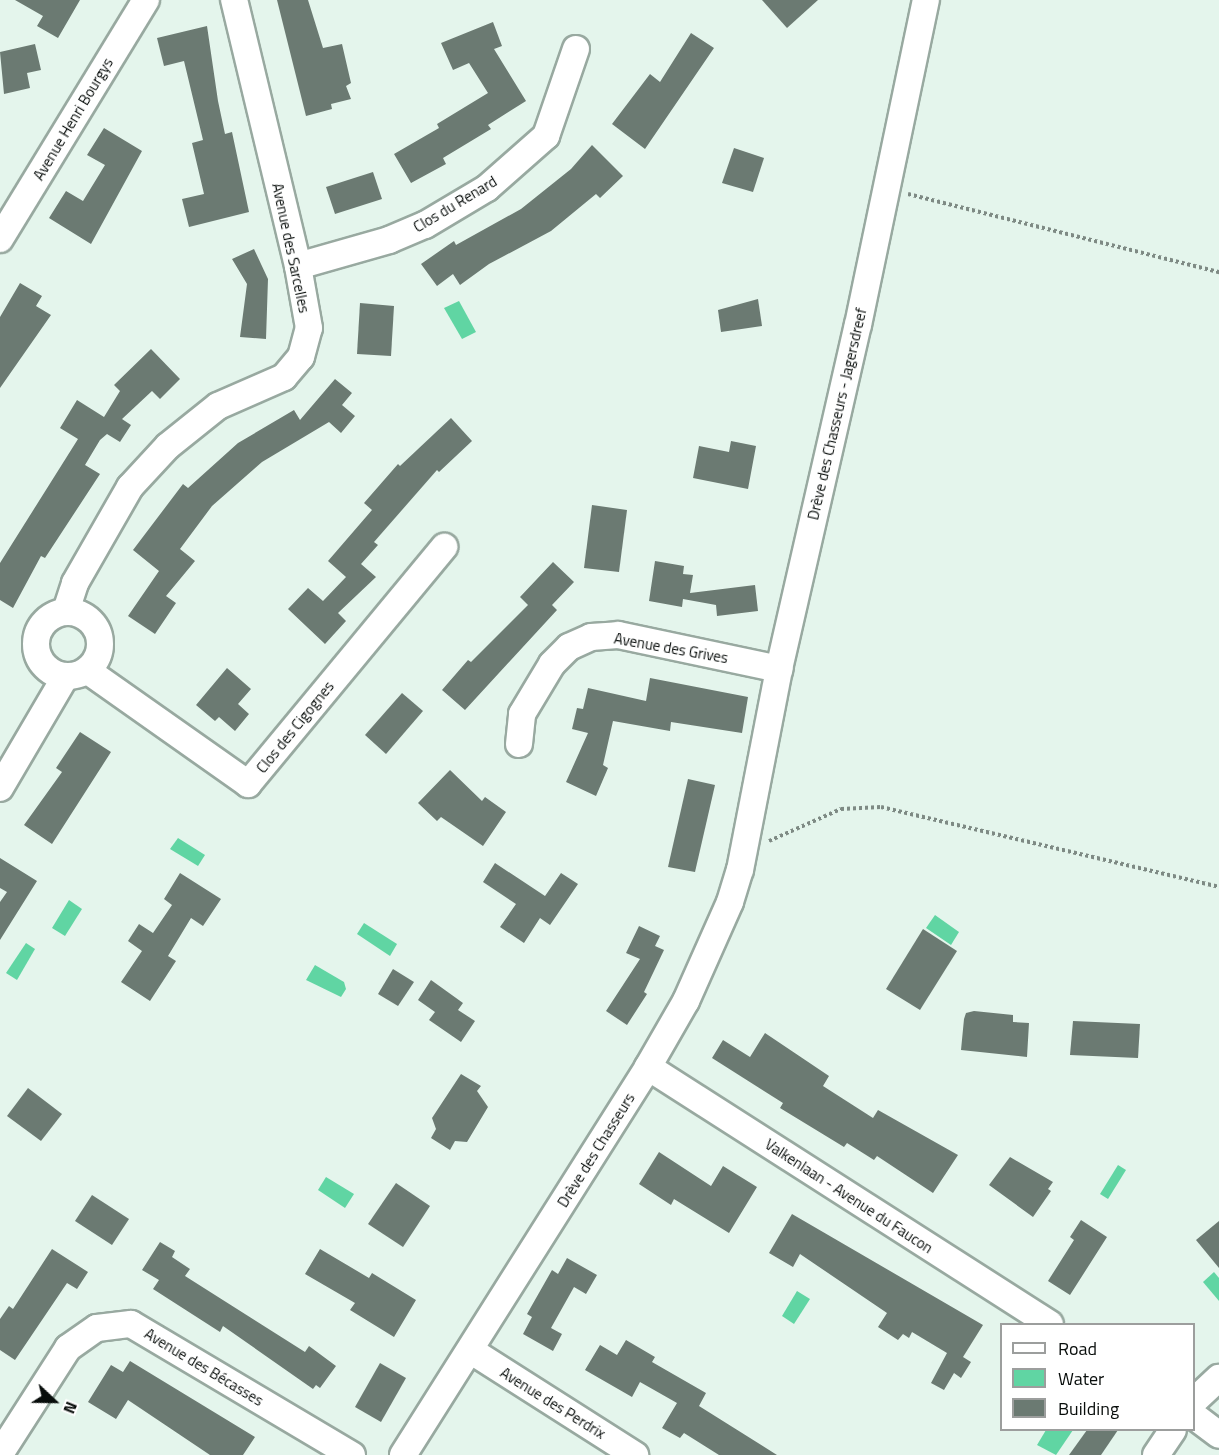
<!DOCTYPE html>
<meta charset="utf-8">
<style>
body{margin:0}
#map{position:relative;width:1219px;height:1455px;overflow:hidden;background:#e4f5ec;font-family:"Titillium Web",sans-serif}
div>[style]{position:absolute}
.water>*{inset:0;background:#60d5a3}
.building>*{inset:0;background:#6b7a72}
.path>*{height:4px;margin-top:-2px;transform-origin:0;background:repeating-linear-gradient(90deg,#7e8a84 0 3px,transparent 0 6px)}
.roads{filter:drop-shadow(2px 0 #98a9a0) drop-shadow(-2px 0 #98a9a0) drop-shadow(0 2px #98a9a0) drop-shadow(0 -2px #98a9a0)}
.street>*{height:26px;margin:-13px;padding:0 13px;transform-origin:13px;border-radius:13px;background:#fff}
.street>.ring{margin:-13px;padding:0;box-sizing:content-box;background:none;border:26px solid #fff;border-radius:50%}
span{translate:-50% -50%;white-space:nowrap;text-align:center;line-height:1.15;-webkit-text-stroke:5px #fff;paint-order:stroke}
.street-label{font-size:15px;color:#080d0b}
.legend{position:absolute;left:1000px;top:1323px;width:195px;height:108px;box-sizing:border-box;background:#fff;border:2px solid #9c9e9d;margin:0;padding:8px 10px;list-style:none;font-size:18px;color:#080d0b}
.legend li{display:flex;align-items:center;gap:12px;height:30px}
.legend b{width:30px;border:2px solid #9c9e9d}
.north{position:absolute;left:24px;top:1371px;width:60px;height:60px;-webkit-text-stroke:4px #fff;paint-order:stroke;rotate:112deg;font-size:16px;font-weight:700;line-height:24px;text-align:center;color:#080d0b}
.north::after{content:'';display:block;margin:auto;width:21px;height:27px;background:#080d0b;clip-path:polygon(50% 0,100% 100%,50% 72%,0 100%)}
</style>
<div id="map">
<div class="water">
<i style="clip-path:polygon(459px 301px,476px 332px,462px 339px,444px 308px)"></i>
<i style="clip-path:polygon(178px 838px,205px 855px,198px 866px,170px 849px)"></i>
<i style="clip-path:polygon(69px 900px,82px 909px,65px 936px,52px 928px)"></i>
<i style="clip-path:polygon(935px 915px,959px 932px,951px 945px,926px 928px)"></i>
<i style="clip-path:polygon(364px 923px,397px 944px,390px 956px,357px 934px)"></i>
<i style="clip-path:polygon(26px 943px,35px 949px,17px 980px,6px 973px)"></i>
<i style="clip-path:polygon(315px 965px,344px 982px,346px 989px,341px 997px,306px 980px)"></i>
<i style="clip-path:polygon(1118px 1165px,1126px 1170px,1108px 1199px,1100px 1194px)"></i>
<i style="clip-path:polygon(326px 1177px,354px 1194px,345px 1208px,318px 1190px)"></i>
<i style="clip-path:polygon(1214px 1272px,1219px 1278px,1219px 1301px,1203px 1282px)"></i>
<i style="clip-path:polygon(797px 1291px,810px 1299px,794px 1324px,782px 1316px)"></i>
<i style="clip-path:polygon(1046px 1430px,1073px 1430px,1056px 1455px,1037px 1445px)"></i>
</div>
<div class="building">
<i style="clip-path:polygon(15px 0,80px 0,58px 38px,37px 26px,43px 16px)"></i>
<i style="clip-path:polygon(277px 0,308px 0,323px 48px,342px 44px,351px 83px,346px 86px,351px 99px,331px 104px,332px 109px,306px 116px)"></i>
<i style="clip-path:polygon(762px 0,818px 0,787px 28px)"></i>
<i style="clip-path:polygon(493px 22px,502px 46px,494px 49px,526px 101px,488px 125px,491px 129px,443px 158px,446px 164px,411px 183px,394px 154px,439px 128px,437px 124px,488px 93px,469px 63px,453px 70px,441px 43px)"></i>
<i style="clip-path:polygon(207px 26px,218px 101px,225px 134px,232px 132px,249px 212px,189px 227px,182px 199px,204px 194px,192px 143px,203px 140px,184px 61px,164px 66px,157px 38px)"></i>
<i style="clip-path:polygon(691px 33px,714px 48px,645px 149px,612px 124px,650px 74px,660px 82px)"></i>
<i style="clip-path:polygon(35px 44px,41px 70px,27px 73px,30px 88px,4px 94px,0 52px)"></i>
<i style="clip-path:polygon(104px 128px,142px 151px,91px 244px,49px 218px,66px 191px,83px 201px,105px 165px,87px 155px)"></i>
<i style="clip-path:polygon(592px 145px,623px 176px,600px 198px,596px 194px,551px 231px,489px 264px,460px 285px,453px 274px,437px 286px,421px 264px,454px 241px,456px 245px,521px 209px,571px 169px)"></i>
<i style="clip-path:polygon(734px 148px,764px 158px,753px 192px,722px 183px)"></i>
<i style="clip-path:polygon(373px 172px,382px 199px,335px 214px,326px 187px)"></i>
<i style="clip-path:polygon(254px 249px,268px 279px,266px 339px,240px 337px,247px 284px,232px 259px)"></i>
<i style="clip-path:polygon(20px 283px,42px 296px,36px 306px,51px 315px,0 388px,0 317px)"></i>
<i style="clip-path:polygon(758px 299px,762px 326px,721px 332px,718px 310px)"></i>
<i style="clip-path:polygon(360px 303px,394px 306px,391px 356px,357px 354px)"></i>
<i style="clip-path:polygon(151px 349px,180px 379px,160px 399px,152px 391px,122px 419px,131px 425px,120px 442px,107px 434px,100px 440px,85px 465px,100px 474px,45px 558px,41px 556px,13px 608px,0 600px,0 563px,78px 439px,60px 428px,77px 400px,104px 417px,120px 391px,114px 385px)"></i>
<i style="clip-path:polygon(335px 379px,352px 393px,342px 405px,355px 416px,341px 433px,329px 422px,262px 462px,212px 506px,180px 549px,195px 561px,166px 596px,176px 603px,155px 634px,128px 616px,159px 571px,133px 550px,183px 484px,188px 488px,238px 443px,294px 410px,300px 420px)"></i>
<i style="clip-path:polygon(451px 418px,472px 441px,439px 472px,437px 470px,374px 542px,378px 545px,361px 564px,376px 577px,338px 613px,346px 621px,325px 644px,288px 609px,308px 588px,323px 601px,346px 577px,328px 561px,372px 510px,364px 503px,398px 464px,400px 466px)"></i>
<i style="clip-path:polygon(731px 441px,756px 446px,748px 489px,693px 478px,699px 446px,729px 452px)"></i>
<i style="clip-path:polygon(592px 505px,627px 510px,619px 572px,584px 568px)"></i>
<i style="clip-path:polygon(655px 561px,684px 566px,683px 574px,693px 575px,690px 593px,755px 585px,758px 611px,717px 616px,716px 605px,683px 599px,682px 607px,649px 601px)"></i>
<i style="clip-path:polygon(553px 562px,574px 582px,552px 605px,557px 610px,465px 710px,442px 690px,468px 660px,471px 662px,528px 605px,520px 597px)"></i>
<i style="clip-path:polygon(227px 668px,251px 689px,238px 704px,249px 714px,235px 731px,219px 717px,215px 721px,196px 705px)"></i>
<i style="clip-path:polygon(650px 678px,748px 697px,742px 733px,671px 722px,670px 731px,613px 721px,603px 765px,608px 768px,596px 796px,566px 782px,588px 733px,572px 729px,577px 708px,583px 709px,588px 688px,646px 701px)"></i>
<i style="clip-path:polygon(402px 693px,423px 711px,386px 754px,365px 735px)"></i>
<i style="clip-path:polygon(80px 732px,111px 752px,52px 844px,24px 825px,62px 772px,56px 768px)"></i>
<i style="clip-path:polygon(450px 770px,482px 801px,485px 797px,506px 812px,483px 846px,441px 817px,437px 821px,418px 803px)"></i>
<i style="clip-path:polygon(688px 779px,715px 785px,695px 872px,668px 867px)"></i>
<i style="clip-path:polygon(0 858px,37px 881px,0 940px,0 902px,7px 892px,0 888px)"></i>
<i style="clip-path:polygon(495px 863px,545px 896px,561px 873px,578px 884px,550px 925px,540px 918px,524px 943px,500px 927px,516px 904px,483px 882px)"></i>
<i style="clip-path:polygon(180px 873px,221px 899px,203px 926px,191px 918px,168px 956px,176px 961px,150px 1001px,121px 982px,142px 951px,128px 941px,139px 924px,153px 933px,172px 905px,164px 899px)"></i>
<i style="clip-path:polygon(639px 926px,660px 936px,655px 946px,664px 950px,644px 992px,647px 994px,627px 1025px,606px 1011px,640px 959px,626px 953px)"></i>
<i style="clip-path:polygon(923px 929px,957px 951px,920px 1010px,886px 989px)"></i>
<i style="clip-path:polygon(393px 969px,414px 982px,398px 1006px,378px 994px)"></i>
<i style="clip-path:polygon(431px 980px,463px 1003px,458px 1010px,475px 1021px,461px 1042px,429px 1020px,435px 1012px,418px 1000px)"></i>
<i style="clip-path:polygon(974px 1011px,1013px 1015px,1013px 1022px,1029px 1023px,1027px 1057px,961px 1050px,964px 1019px,966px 1013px)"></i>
<i style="clip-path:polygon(1073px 1021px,1140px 1024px,1138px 1058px,1070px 1055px)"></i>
<i style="clip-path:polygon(765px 1033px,829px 1076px,823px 1086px,873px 1118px,878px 1110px,958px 1155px,933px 1193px,877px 1156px,874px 1160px,847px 1143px,844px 1147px,780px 1108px,783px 1103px,712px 1058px,723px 1040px,750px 1057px)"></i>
<i style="clip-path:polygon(461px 1074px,481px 1086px,477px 1091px,488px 1107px,467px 1142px,455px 1141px,450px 1150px,431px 1138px,436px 1129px,432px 1118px)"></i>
<i style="clip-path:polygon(28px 1088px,62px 1114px,41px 1141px,7px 1116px)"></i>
<i style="clip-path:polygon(659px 1152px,711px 1186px,723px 1166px,757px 1187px,729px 1233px,674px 1199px,671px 1205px,639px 1184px)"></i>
<i style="clip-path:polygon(1010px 1157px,1053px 1182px,1048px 1189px,1051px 1191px,1033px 1217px,989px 1185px)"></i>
<i style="clip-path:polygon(396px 1183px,430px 1206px,403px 1247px,368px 1224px)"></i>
<i style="clip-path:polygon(92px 1195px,129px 1219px,112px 1245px,75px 1221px)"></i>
<i style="clip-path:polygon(792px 1214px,983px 1325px,963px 1357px,971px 1362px,961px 1378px,954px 1373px,944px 1390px,931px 1383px,947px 1353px,912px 1332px,909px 1338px,903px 1334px,898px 1340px,878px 1327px,887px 1313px,800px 1254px,793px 1267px,769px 1253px)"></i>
<i style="clip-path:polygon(1081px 1220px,1107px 1237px,1070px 1295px,1048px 1281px,1074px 1240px,1070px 1237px)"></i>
<i style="clip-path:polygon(1219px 1221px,1219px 1268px,1196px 1240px)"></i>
<i style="clip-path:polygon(160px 1242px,175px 1251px,172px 1257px,190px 1269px,185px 1276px,305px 1352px,309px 1346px,336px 1366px,320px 1388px,316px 1385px,313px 1389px,223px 1326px,220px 1332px,153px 1289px,159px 1280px,142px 1270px)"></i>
<i style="clip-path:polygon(52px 1249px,88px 1272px,77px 1289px,67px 1283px,15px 1360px,0 1350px,0 1319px,9px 1306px,13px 1309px)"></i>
<i style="clip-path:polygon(320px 1249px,369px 1278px,372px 1273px,416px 1300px,394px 1337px,350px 1310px,355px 1303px,305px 1274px)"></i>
<i style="clip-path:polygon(567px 1258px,597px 1275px,586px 1294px,574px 1287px,551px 1328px,562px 1334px,553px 1351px,523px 1334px,532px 1317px,527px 1314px,552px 1270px,558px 1274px)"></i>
<i style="clip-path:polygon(626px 1340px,655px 1357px,652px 1362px,706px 1393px,699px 1406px,777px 1455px,719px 1455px,684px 1433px,680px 1438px,662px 1428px,677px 1403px,640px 1382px,632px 1397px,585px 1370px,600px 1345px,617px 1355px)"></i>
<i style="clip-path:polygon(130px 1361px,255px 1437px,243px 1455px,210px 1455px,128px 1400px,116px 1419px,88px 1402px,111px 1365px,123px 1372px)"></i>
<i style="clip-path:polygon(380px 1363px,406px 1378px,381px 1422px,355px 1407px)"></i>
<i style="clip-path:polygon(1087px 1430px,1118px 1430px,1101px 1455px,1069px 1455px)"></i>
</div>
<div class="path">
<i style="left:908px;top:194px;width:321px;rotate:14.1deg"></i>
<i style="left:769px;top:841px;width:79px;rotate:-24deg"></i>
<i style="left:841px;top:809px;width:40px;rotate:-2.9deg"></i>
<i style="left:881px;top:807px;width:347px;rotate:13.3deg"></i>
</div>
<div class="roads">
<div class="street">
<i style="left:0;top:239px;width:280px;rotate:-58.6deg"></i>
<i style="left:298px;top:266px;width:95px;rotate:-15.9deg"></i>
<i style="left:389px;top:240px;width:39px;rotate:-23deg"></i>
<i style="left:425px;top:225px;width:72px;rotate:-30.8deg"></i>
<i style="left:487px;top:188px;width:79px;rotate:-41.4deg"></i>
<i style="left:546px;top:136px;width:92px;rotate:-71deg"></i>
<i style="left:66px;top:611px;width:29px;rotate:-72deg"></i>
<i style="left:75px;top:583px;width:111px;rotate:-60.2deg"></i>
<i style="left:130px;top:487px;width:56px;rotate:-47.2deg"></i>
<i style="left:168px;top:446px;width:64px;rotate:-38.7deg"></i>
<i style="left:218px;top:406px;width:72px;rotate:-23.7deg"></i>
<i style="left:284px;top:377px;width:26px;rotate:-50deg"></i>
<i style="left:301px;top:357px;width:30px;rotate:-75deg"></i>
<i style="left:309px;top:328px;width:63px;rotate:-100.1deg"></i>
<i style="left:298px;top:266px;width:274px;rotate:-103.5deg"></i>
<i class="ring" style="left:36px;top:612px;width:38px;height:38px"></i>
<i style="left:88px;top:671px;width:196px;rotate:35.2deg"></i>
<i style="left:248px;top:784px;width:308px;rotate:-50.4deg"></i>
<i style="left:519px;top:744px;width:30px;rotate:-84deg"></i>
<i style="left:522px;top:714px;width:58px;rotate:-59deg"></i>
<i style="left:552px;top:664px;width:24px;rotate:-45deg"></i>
<i style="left:569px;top:647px;width:24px;rotate:-24deg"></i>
<i style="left:591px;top:637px;width:27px;rotate:-4deg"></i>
<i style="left:618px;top:635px;width:165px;rotate:11.9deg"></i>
<i style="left:0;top:788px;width:129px;rotate:-59.6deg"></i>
<i style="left:648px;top:1067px;width:477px;rotate:32.6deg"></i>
<i style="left:470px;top:1350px;width:196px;rotate:32.5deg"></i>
<i style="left:1194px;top:1401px;width:34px;rotate:-43deg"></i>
<i style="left:1194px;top:1416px;width:31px;rotate:37deg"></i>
<i style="left:0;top:1454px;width:126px;rotate:-57.3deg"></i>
<i style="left:68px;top:1348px;width:35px;rotate:-35deg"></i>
<i style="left:97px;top:1328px;width:34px;rotate:-7deg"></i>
<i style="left:131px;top:1324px;width:257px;rotate:30.7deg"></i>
<i style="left:403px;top:1455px;width:459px;rotate:-57.7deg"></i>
<i style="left:648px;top:1067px;width:76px;rotate:-60.1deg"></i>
<i style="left:686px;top:1001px;width:108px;rotate:-66deg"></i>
<i style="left:730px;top:902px;width:34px;rotate:-73deg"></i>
<i style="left:740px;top:870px;width:205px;rotate:-79deg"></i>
<i style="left:779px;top:669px;width:353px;rotate:-77.1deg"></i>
<i style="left:858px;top:325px;width:332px;rotate:-78.2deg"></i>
<i style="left:1156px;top:1455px;width:30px;rotate:-56deg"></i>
</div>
</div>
<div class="street-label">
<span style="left:73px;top:119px;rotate:-59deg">Avenue Henri Bourgys</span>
<span style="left:455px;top:204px;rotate:-31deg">Clos du Renard</span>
<span style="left:291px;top:248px;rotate:78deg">Avenue des Sarcelles</span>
<span style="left:837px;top:414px;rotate:-77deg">Drève des Chasseurs - Jagersdreef</span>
<span style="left:671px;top:648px;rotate:10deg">Avenue des Grives</span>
<span style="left:295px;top:727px;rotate:-51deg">Clos des Cigognes</span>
<span style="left:596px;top:1150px;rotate:-58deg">Drève des Chasseurs</span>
<span style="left:849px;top:1196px;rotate:33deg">Valkenlaan - Avenue du Faucon</span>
<span style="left:204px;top:1367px;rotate:31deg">Avenue des Bécasses</span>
<span style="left:553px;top:1403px;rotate:32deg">Avenue des Perdrix</span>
</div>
<ul class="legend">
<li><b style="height:8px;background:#fff"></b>Road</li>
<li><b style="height:16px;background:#60d5a3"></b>Water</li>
<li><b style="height:16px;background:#6b7a72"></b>Building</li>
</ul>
<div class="north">N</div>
</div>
